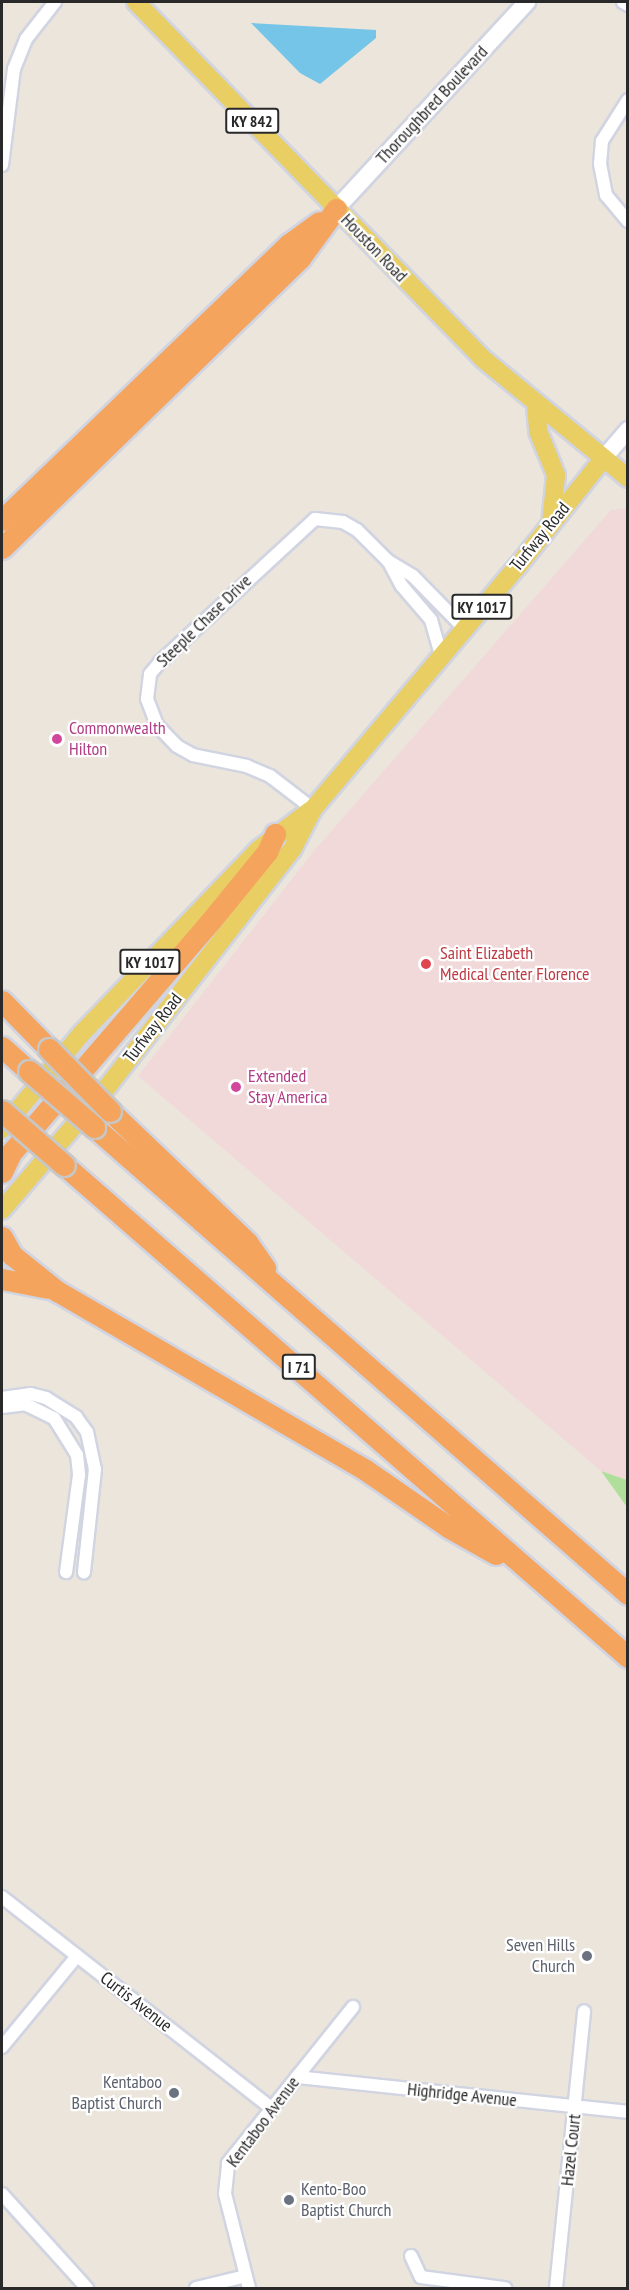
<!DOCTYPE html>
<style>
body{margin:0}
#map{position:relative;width:629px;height:2290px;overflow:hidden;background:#ebe5dc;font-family:"PT Sans Narrow",sans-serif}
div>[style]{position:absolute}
.medical>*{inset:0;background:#f1d9da}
.green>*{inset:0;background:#b0de9b}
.water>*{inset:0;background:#74c5e7}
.roads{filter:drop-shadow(2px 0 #d1d4e1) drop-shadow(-2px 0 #d1d4e1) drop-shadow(0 2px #d1d4e1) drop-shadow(0 -2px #d1d4e1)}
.street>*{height:12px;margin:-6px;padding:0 6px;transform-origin:6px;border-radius:6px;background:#fff}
.secondary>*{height:16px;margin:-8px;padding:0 8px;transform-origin:8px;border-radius:8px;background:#fff}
.primary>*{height:18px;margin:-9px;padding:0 9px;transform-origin:9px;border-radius:9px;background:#e8ce63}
.highway>*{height:21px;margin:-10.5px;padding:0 10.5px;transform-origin:10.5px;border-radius:10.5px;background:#f5a45d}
.bridges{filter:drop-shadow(2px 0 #c7c7c7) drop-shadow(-2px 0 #c7c7c7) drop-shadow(0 2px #c7c7c7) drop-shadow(0 -2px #c7c7c7)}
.highway-bridge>*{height:21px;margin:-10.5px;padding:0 10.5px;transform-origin:10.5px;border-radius:10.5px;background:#f5a45d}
.dots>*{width:16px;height:16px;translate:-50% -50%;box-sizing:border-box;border:3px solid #fff;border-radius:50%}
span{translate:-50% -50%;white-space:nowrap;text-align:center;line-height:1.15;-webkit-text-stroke:4.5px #fff;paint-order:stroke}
.shield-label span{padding:2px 4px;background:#fff;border:2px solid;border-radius:4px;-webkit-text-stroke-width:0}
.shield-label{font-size:16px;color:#292929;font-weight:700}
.street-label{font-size:18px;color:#292929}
.hotel-label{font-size:18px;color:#b23c85}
.left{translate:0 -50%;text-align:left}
.health-label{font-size:18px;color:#be3a42}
.worship-label{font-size:18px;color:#5b616d}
.right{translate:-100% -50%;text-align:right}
.frame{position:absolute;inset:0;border:3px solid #292929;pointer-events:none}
</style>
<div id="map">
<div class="medical">
<i style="clip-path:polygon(628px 508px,628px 1480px,627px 1480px,601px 1471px,138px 1076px,313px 852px,611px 510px)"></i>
</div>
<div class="green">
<i style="clip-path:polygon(601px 1471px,627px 1480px,627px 1507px)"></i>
</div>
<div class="water">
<i style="clip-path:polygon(251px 23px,376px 30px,376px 38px,320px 84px,300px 73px)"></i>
</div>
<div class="roads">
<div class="street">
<i style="left:623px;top:2px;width:6px;rotate:31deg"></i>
<i style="left:628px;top:100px;width:49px;rotate:122.4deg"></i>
<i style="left:602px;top:141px;width:23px;rotate:95deg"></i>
<i style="left:600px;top:164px;width:32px;rotate:79deg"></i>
<i style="left:606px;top:195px;width:34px;rotate:50deg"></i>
<i style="left:2px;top:165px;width:97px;rotate:-82.9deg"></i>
<i style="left:14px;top:69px;width:32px;rotate:-68deg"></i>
<i style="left:26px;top:39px;width:47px;rotate:-51.9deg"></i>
<i style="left:389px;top:562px;width:27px;rotate:62deg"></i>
<i style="left:402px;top:586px;width:45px;rotate:49.5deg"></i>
<i style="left:431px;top:620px;width:36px;rotate:74deg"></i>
<i style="left:313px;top:809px;width:54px;rotate:-142.5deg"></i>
<i style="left:270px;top:776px;width:25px;rotate:-157deg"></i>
<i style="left:247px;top:766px;width:55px;rotate:-168.5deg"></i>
<i style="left:193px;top:755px;width:18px;rotate:-151deg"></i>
<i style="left:177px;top:746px;width:29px;rotate:-134deg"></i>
<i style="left:157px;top:725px;width:28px;rotate:-111deg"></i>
<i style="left:147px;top:699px;width:25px;rotate:-83deg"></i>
<i style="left:150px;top:674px;width:16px;rotate:-50deg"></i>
<i style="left:160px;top:662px;width:211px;rotate:-42.7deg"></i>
<i style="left:315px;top:519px;width:28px;rotate:6deg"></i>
<i style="left:343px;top:522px;width:16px;rotate:30deg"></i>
<i style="left:357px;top:530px;width:44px;rotate:45deg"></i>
<i style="left:388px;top:561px;width:29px;rotate:31deg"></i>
<i style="left:413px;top:576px;width:73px;rotate:45.6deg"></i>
<i style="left:2px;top:1398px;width:29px;rotate:-8deg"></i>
<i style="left:31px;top:1394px;width:16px;rotate:15deg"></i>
<i style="left:46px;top:1398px;width:36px;rotate:32deg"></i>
<i style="left:76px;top:1417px;width:19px;rotate:54deg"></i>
<i style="left:87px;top:1432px;width:38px;rotate:78deg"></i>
<i style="left:95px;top:1469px;width:104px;rotate:96.1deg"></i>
<i style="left:2px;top:1407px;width:23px;rotate:-7deg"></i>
<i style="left:25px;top:1404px;width:32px;rotate:26deg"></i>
<i style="left:54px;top:1418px;width:44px;rotate:58.1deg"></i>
<i style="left:77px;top:1455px;width:20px;rotate:84deg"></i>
<i style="left:79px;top:1475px;width:98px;rotate:97.6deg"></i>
<i style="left:2px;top:1897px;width:342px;rotate:38.1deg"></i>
<i style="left:2px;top:2047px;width:118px;rotate:-50.5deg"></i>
<i style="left:297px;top:2077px;width:333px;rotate:6deg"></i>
<i style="left:2px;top:2194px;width:127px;rotate:47.9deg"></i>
<i style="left:411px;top:2256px;width:23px;rotate:65deg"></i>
<i style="left:421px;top:2277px;width:85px;rotate:7.5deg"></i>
<i style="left:196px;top:2288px;width:51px;rotate:-13.5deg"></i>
<i style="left:249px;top:2288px;width:97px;rotate:-104.3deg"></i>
<i style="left:225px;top:2194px;width:31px;rotate:-84deg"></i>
<i style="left:228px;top:2163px;width:200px;rotate:-51.3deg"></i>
<i style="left:556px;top:2288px;width:278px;rotate:-84.2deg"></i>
</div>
<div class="secondary">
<i style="left:336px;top:209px;width:282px;rotate:-47.3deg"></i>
<i style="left:602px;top:460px;width:40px;rotate:-49deg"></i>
</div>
<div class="primary">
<i style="left:136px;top:2px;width:496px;rotate:45.8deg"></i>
<i style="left:482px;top:358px;width:189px;rotate:39.4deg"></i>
<i style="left:536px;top:406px;width:25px;rotate:85deg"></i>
<i style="left:538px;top:431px;width:48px;rotate:67.8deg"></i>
<i style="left:556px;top:475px;width:48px;rotate:95.9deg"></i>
<i style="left:2px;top:1129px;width:125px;rotate:-50.2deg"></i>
<i style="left:82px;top:1033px;width:254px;rotate:-46.1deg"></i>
<i style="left:258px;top:850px;width:66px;rotate:-37deg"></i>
<i style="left:2px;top:1210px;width:163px;rotate:-49.5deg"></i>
<i style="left:108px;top:1086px;width:299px;rotate:-52.1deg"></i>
<i style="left:292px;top:850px;width:46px;rotate:-62.9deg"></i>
<i style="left:313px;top:809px;width:317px;rotate:-49.9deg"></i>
<i style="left:517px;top:567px;width:137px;rotate:-51.5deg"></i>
</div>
<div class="highway">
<i style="left:2px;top:520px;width:398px;rotate:-43.9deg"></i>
<i style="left:289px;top:244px;width:37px;rotate:-36deg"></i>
<i style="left:2px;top:548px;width:416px;rotate:-44.2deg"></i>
<i style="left:300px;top:258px;width:61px;rotate:-53.7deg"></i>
<i style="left:2px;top:1001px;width:67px;rotate:45.6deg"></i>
<i style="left:2px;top:1047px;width:36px;rotate:42deg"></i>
<i style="left:110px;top:1111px;width:190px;rotate:43.7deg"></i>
<i style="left:247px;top:1242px;width:32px;rotate:55deg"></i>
<i style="left:94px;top:1127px;width:709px;rotate:41.17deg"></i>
<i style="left:64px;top:1165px;width:748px;rotate:41.1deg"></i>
<i style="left:2px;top:1172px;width:21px;rotate:-65deg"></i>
<i style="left:11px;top:1153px;width:303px;rotate:-49.3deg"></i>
<i style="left:209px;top:923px;width:92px;rotate:-50.8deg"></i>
<i style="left:267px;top:852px;width:20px;rotate:-66deg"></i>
<i style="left:2px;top:1237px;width:21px;rotate:61deg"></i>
<i style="left:12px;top:1255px;width:58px;rotate:38.7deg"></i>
<i style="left:57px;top:1291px;width:355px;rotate:30.1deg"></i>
<i style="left:364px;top:1469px;width:102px;rotate:34.6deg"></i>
<i style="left:448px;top:1527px;width:55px;rotate:29.4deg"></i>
<i style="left:2px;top:1279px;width:47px;rotate:11.1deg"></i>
</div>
</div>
<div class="bridges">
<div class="highway-bridge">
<i style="left:49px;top:1049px;width:87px;rotate:45.5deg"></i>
<i style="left:29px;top:1071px;width:86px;rotate:40.7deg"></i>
<i style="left:2px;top:1111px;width:82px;rotate:41.1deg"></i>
</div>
</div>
<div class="dots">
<i style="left:57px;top:739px;background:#d1479c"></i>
<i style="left:426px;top:964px;background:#e0444e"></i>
<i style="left:236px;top:1087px;background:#d1479c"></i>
<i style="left:587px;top:1956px;background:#6b7280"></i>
<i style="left:174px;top:2093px;background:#6b7280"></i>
<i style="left:289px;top:2200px;background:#6b7280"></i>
</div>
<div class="shield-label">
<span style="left:252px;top:121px">KY 842</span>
<span style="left:482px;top:607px">KY 1017</span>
<span style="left:150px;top:962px">KY 1017</span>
<span style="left:299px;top:1367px">I 71</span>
</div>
<div class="street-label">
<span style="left:432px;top:105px;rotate:-47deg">Thoroughbred Boulevard</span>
<span style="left:374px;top:248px;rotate:46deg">Houston Road</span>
<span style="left:540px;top:537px;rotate:-51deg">Turfway Road</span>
<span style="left:204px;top:621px;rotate:-44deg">Steeple Chase Drive</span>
<span style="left:153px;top:1028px;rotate:-52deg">Turfway Road</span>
<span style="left:136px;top:2002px;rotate:38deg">Curtis Avenue</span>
<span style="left:462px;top:2095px;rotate:6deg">Highridge Avenue</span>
<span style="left:263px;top:2122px;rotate:-53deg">Kentaboo Avenue</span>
<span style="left:571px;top:2150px;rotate:-84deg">Hazel Court</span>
</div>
<div class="hotel-label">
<span class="left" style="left:69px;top:739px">Commonwealth<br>Hilton</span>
<span class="left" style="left:248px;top:1087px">Extended<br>Stay America</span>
</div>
<div class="health-label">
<span class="left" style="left:440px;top:964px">Saint Elizabeth<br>Medical Center Florence</span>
</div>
<div class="worship-label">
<span class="right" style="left:575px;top:1956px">Seven Hills<br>Church</span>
<span class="right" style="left:162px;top:2093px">Kentaboo<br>Baptist Church</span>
<span class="left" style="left:301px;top:2200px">Kento-Boo<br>Baptist Church</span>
</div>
<div class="frame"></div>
</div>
